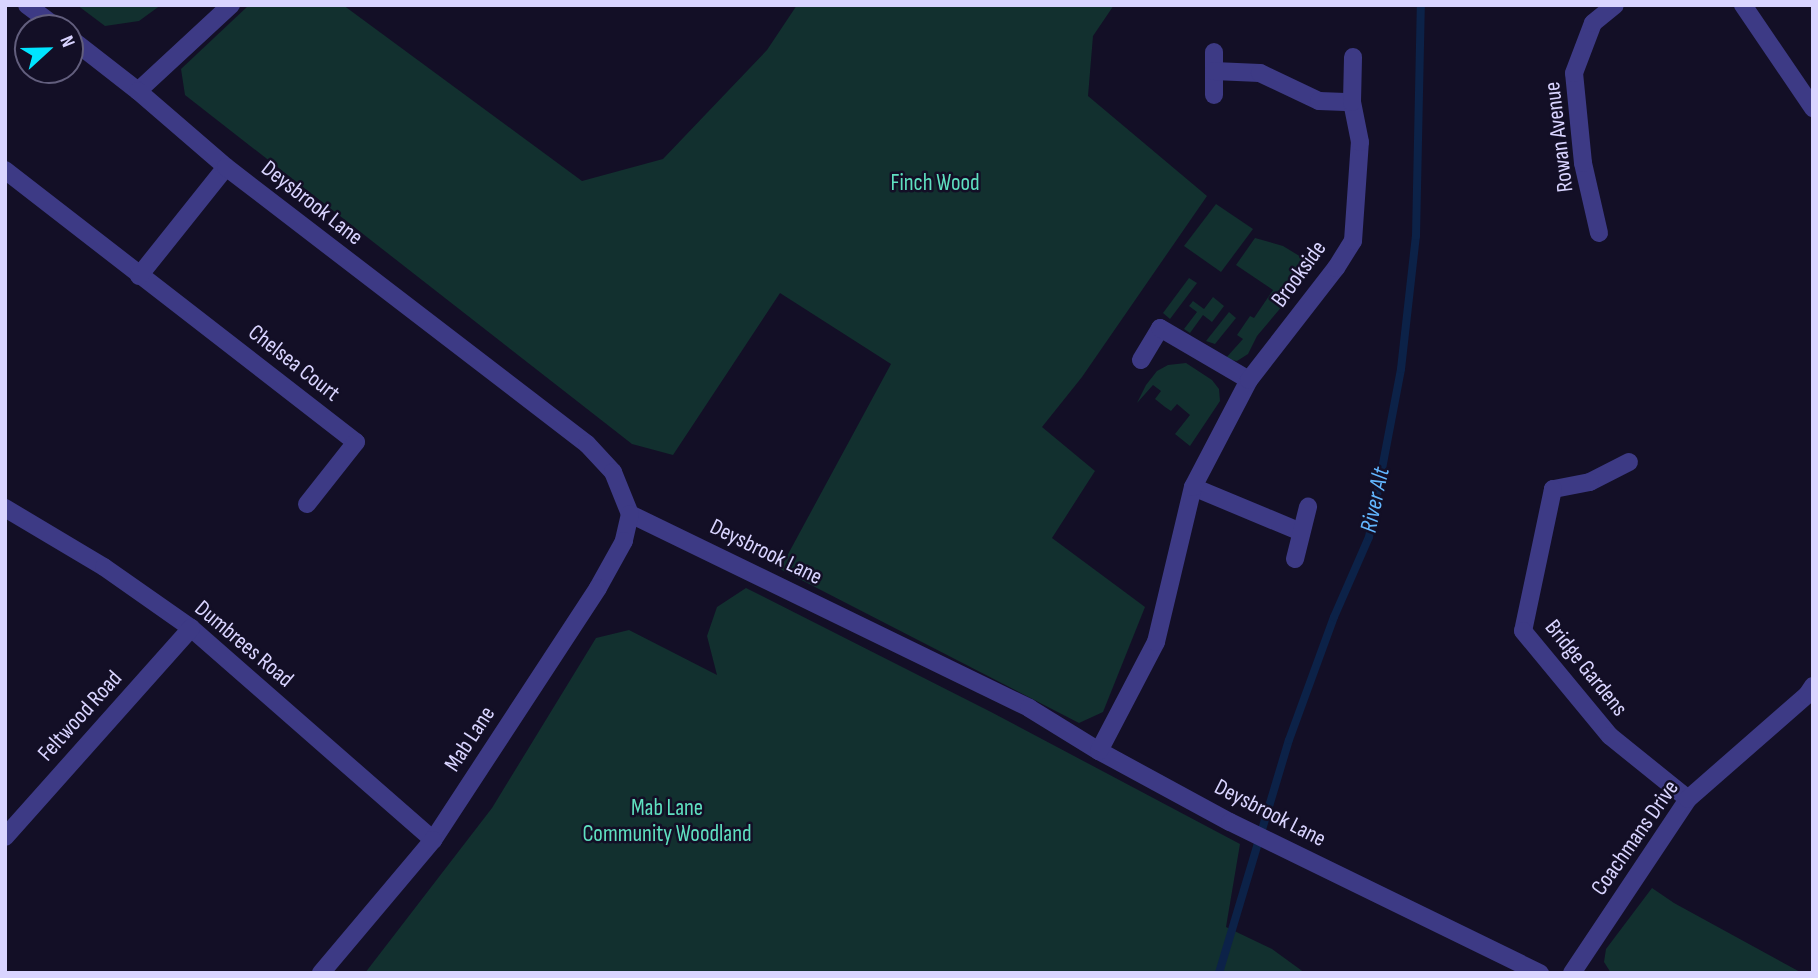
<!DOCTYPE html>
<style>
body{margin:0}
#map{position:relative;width:1818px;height:978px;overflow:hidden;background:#130f26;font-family:"Sofia Sans Condensed",sans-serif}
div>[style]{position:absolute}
.green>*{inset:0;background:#12302f}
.stream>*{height:8px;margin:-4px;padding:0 4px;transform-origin:4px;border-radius:4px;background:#0c2248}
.minor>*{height:18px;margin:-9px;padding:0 9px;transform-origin:9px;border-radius:9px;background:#3d3a85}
.tertiary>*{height:18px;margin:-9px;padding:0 9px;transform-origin:9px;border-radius:9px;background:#3d3a85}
span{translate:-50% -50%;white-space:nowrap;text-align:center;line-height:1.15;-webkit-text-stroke:5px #130f26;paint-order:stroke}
.street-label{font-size:23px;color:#d9d4ff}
.park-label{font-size:23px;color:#5fe0c0}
.water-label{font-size:24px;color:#62b6ff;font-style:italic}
.frame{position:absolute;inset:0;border:7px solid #d9d4ff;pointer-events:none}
.north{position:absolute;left:14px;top:14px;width:70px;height:70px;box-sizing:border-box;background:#130f26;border:2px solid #625e7d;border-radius:50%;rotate:68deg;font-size:19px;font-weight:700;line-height:28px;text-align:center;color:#d9d4ff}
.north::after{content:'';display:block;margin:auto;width:24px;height:32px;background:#00e5ff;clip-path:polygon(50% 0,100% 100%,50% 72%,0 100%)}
</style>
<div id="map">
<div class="green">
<i style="clip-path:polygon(77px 5px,161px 5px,139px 21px,105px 26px)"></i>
<i style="clip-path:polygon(249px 5px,343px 5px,582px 181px,663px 159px,767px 50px,797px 5px,1114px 5px,1093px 36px,1088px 96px,1207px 196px,1082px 377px,1042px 427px,1095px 471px,1052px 538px,1145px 607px,1103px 712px,1079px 723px,780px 569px,891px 364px,780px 293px,673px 455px,632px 444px,185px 95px,181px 69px)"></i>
<i style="clip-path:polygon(1216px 204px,1253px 229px,1221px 272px,1184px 246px)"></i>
<i style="clip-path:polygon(1255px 238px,1283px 246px,1316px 266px,1257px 336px,1248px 354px,1237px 361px,1225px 359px,1243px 339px,1237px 335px,1250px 316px,1254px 318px,1273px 290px,1236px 265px)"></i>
<i style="clip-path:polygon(1189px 278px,1197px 283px,1170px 319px,1163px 313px)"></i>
<i style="clip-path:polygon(1213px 297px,1224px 306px,1212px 322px,1203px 315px,1190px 333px,1184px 329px,1197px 312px,1189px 306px,1193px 301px,1204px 309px)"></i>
<i style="clip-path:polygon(1229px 312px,1236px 318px,1215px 344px,1206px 341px)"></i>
<i style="clip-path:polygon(1186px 363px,1212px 380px,1219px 389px,1220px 401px,1190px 446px,1175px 434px,1190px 415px,1177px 404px,1171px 411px,1165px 407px,1155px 399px,1161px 391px,1153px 385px,1137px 403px,1146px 385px,1157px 371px,1168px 365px)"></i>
<i style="clip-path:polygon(746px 588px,991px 712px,1240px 844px,1226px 927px,1272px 949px,1305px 973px,365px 973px,492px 808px,596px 638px,629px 630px,717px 675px,707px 636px,717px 607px)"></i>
<i style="clip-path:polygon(1652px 888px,1674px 903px,1802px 973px,1611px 973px,1604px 962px,1606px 949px)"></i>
</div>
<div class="stream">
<i style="left:1219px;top:973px;width:243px;rotate:-73.3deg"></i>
<i style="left:1289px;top:740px;width:131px;rotate:-69.9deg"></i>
<i style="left:1334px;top:617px;width:87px;rotate:-66.4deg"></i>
<i style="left:1369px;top:537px;width:171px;rotate:-79.2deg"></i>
<i style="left:1401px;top:369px;width:134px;rotate:-83.6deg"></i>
<i style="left:1416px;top:236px;width:231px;rotate:-88.8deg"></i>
</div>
<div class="minor">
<i style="left:1743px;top:5px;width:125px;rotate:55.8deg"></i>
<i style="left:1214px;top:52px;width:43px;rotate:90deg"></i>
<i style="left:1214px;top:71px;width:46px;rotate:2.5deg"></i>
<i style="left:1260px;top:73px;width:65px;rotate:25.4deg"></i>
<i style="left:1319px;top:101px;width:33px;rotate:2deg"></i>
<i style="left:138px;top:91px;width:127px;rotate:-42.8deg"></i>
<i style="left:5px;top:170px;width:444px;rotate:37.8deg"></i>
<i style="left:356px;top:442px;width:79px;rotate:128.3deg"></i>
<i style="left:1599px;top:233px;width:72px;rotate:-102.9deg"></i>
<i style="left:1583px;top:163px;width:90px;rotate:-95.7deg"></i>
<i style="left:1574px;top:73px;width:53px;rotate:-69.2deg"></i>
<i style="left:1593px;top:23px;width:28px;rotate:-39deg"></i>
<i style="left:139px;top:276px;width:139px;rotate:-51.4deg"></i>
<i style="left:1141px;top:360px;width:37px;rotate:-59deg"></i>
<i style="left:1160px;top:328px;width:103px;rotate:30.3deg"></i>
<i style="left:1629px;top:462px;width:44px;rotate:152.9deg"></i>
<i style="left:1590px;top:482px;width:38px;rotate:169deg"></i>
<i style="left:1553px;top:489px;width:145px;rotate:101.9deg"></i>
<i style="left:1523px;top:631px;width:136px;rotate:50.4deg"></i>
<i style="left:1610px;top:736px;width:100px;rotate:38.9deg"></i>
<i style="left:1193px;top:487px;width:117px;rotate:22.6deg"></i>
<i style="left:5px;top:508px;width:115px;rotate:30.8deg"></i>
<i style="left:104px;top:567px;width:106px;rotate:35deg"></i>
<i style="left:191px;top:628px;width:322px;rotate:41.2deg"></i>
<i style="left:630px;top:514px;width:444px;rotate:25.9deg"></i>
<i style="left:1029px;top:708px;width:82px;rotate:31.6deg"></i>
<i style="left:1099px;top:751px;width:149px;rotate:28.5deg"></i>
<i style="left:1230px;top:822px;width:345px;rotate:26deg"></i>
<i style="left:1295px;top:559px;width:54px;rotate:-76deg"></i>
<i style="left:1099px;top:751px;width:123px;rotate:-62.4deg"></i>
<i style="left:1156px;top:642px;width:159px;rotate:-76.6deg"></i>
<i style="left:1193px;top:487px;width:121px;rotate:-62.4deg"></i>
<i style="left:1249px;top:380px;width:142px;rotate:-52.2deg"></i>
<i style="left:1336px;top:268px;width:32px;rotate:-58deg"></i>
<i style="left:1353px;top:241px;width:99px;rotate:-86deg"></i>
<i style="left:1360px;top:142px;width:41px;rotate:-101.3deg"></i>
<i style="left:1352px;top:102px;width:45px;rotate:-88.7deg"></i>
<i style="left:5px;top:837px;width:280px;rotate:-48.3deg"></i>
<i style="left:1572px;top:973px;width:209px;rotate:-56.3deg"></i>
<i style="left:1688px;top:799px;width:158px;rotate:-41.2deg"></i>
<i style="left:1807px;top:695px;width:11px;rotate:-56deg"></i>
</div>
<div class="tertiary">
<i style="left:27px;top:5px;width:38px;rotate:37deg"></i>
<i style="left:70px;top:38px;width:86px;rotate:37.9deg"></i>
<i style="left:138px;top:91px;width:116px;rotate:40.8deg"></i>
<i style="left:226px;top:167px;width:455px;rotate:37.5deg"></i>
<i style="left:587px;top:444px;width:38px;rotate:47deg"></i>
<i style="left:613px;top:472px;width:45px;rotate:68deg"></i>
<i style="left:630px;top:514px;width:28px;rotate:103deg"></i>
<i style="left:624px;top:541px;width:54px;rotate:119deg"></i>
<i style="left:598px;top:588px;width:301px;rotate:123.2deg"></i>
<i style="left:433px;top:840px;width:174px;rotate:130.1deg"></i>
</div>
<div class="street-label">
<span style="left:1559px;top:137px;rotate:-97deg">Rowan Avenue</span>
<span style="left:312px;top:203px;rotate:38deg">Deysbrook Lane</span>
<span style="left:1299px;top:274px;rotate:-54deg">Brookside</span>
<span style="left:294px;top:363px;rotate:38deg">Chelsea Court</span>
<span style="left:766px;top:552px;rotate:26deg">Deysbrook Lane</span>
<span style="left:244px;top:644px;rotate:40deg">Dumbrees Road</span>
<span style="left:1586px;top:668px;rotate:51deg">Bridge Gardens</span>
<span style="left:80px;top:716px;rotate:-48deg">Feltwood Road</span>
<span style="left:470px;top:739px;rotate:-57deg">Mab Lane</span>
<span style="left:1270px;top:813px;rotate:27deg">Deysbrook Lane</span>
<span style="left:1635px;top:838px;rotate:-55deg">Coachmans Drive</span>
</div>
<div class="park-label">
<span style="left:935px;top:183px">Finch Wood</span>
<span style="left:667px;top:821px">Mab Lane<br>Community Woodland</span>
</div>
<div class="water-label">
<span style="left:1375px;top:500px;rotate:-78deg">River Alt</span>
</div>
<div class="frame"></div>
<div class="north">N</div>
</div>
